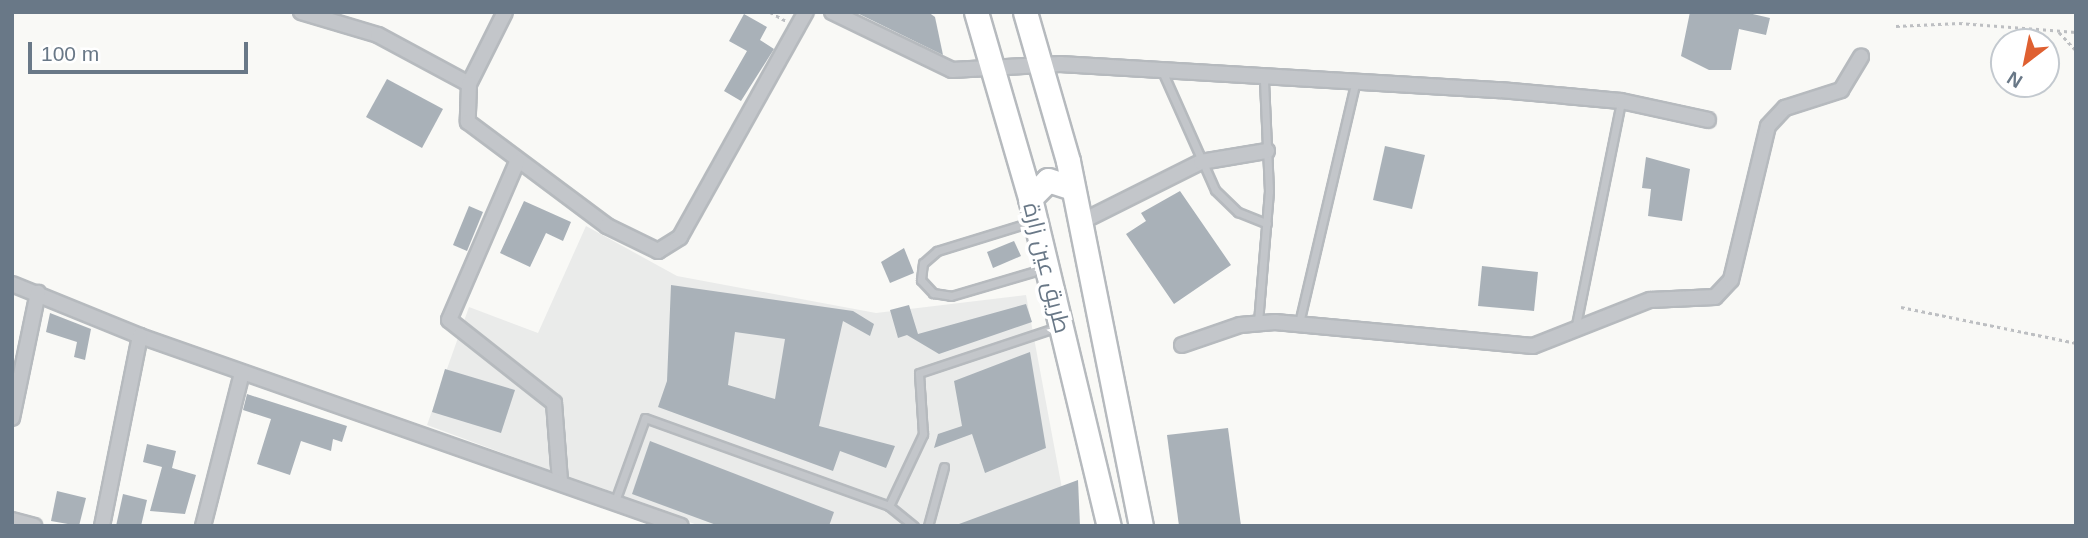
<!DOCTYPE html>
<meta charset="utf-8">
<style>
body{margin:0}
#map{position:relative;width:2088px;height:538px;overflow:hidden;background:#f9f9f6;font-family:Arial,Cairo,sans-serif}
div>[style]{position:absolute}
.built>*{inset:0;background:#eaebea}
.building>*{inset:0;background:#a9b1b8}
.path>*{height:2.5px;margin-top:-1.25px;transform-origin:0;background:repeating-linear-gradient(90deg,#bdbfc2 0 3.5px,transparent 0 7px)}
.roads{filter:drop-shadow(2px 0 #b6babe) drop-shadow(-2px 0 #b6babe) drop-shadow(0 2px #b6babe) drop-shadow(0 -2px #b6babe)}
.lane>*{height:7px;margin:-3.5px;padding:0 3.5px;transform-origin:3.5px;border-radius:3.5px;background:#c3c6ca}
.street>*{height:14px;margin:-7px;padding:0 7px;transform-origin:7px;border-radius:7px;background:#c3c6ca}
.primary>*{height:23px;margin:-11.5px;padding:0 11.5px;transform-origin:11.5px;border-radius:11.5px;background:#fff}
span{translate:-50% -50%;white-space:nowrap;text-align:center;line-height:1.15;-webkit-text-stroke:7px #fff;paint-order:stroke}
.street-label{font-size:23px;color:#697887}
.frame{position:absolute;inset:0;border:14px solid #697887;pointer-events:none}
.north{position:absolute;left:1990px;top:28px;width:70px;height:70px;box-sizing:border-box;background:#fff;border:2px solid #c3c9cf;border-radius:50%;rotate:212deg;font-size:19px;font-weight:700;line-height:28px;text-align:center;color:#697887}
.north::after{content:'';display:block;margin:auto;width:24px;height:32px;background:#df6031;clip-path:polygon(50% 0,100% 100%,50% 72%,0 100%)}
.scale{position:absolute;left:28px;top:42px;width:220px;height:32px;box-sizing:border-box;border:4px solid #697887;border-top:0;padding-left:9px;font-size:21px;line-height:24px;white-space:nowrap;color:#697887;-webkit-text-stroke:5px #fff;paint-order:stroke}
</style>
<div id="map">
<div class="built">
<i style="clip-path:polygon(586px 226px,677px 276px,876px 313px,1026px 295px,1069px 526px,700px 526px,427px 425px,469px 307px,538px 333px)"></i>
</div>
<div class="building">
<i style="clip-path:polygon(855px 12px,928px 12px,935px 17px,943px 55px)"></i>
<i style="clip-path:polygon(1690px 12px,1744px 12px,1770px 18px,1766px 35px,1739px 29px,1731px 70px,1709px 70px,1681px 56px)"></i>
<i style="clip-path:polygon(744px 14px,767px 27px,760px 40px,774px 49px,741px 101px,724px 91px,747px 51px,729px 41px)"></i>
<i style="clip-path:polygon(387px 79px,443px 109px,422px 148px,366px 117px)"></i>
<i style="clip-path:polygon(1385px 146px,1425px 155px,1412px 209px,1373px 200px)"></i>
<i style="clip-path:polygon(1646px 157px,1690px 169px,1682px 221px,1648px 216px,1651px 189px,1642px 188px)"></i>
<i style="clip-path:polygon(1180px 191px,1231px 265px,1174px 304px,1126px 234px,1146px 221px,1141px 213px)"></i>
<i style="clip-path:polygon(524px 201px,571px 222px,563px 241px,546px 233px,530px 267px,500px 253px)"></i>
<i style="clip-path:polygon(469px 206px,483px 212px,467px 251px,453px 245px)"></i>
<i style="clip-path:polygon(1014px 241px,1021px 256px,993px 268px,987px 252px)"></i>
<i style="clip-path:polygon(904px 248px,914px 273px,890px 283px,881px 262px)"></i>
<i style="clip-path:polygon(1482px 266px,1538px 272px,1534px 311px,1478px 306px)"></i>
<i style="clip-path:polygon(evenodd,671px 285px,853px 311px,874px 324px,870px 336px,843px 321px,819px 426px,895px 446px,886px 468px,840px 451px,833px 471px,658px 407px,667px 381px,671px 285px,735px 332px,785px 339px,775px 399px,728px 385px,735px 332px)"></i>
<i style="clip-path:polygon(1026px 304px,1032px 322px,939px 354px,907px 335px,898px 338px,890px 310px,909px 305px,918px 334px)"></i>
<i style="clip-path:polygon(50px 313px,91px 329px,85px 360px,74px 357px,77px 342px,46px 332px)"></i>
<i style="clip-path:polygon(1030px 352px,1046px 448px,985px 473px,972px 434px,934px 448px,938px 434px,962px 426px,954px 381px)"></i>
<i style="clip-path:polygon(445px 369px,515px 390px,501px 433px,432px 412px)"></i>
<i style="clip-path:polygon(247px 394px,347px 426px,342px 442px,333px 439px,331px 451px,301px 441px,290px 475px,257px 464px,271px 419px,243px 410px)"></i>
<i style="clip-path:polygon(1228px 428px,1241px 526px,1179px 526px,1167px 435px)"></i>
<i style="clip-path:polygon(650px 441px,834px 512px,829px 526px,719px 526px,632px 494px)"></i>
<i style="clip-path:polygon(147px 444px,176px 451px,172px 468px,196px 475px,185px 514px,150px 511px,162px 467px,143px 462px)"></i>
<i style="clip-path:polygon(1078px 480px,1080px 526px,959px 526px,959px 524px)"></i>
<i style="clip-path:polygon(57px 491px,86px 498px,79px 526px,51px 521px)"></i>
<i style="clip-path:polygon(123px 494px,147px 500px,141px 526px,116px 526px)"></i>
</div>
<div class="path">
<i style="left:770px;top:12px;width:18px;rotate:29deg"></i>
<i style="left:1896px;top:26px;width:63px;rotate:-2.7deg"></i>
<i style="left:1959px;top:23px;width:117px;rotate:4.4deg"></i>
<i style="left:2059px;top:32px;width:25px;rotate:47deg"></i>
<i style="left:1901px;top:307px;width:179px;rotate:11.6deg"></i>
</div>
<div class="roads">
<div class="lane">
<i style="left:1163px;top:73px;width:128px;rotate:66deg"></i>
<i style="left:1215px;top:190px;width:32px;rotate:44deg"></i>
<i style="left:1238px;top:212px;width:31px;rotate:22deg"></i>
<i style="left:1031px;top:222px;width:98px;rotate:162.9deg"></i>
<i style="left:937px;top:251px;width:18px;rotate:139deg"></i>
<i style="left:923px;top:263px;width:17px;rotate:97deg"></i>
<i style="left:921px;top:280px;width:18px;rotate:47deg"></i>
<i style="left:933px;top:293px;width:18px;rotate:9deg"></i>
<i style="left:951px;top:296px;width:96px;rotate:-16.4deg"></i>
<i style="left:1258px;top:322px;width:131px;rotate:-85.2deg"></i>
<i style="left:1269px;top:191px;width:112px;rotate:-92.6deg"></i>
<i style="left:1299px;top:323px;width:244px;rotate:-76.8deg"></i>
<i style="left:1575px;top:330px;width:234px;rotate:-78.6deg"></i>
<i style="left:615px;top:501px;width:88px;rotate:-70.1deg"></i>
<i style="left:645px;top:418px;width:259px;rotate:19.8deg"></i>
<i style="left:889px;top:506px;width:80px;rotate:-64.7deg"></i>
<i style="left:923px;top:434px;width:61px;rotate:-93.8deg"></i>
<i style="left:919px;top:373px;width:145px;rotate:-18.4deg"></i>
<i style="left:889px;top:506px;width:32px;rotate:39deg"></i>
<i style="left:928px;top:526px;width:61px;rotate:-74.8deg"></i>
</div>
<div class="street">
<i style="left:301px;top:12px;width:80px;rotate:16.6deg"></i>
<i style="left:378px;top:35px;width:103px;rotate:28.3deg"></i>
<i style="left:505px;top:12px;width:80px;rotate:116.6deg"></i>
<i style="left:469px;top:84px;width:38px;rotate:92deg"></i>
<i style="left:468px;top:122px;width:174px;rotate:36.8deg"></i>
<i style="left:607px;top:226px;width:57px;rotate:26.1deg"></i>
<i style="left:658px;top:251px;width:26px;rotate:-32deg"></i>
<i style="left:680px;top:237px;width:258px;rotate:-60.8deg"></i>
<i style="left:832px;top:12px;width:133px;rotate:25.8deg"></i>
<i style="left:952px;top:70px;width:108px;rotate:-3.2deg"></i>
<i style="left:1060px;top:64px;width:441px;rotate:3.4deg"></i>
<i style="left:1500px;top:90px;width:121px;rotate:5.2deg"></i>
<i style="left:1621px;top:101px;width:89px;rotate:12.3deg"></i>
<i style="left:517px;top:162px;width:172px;rotate:113.3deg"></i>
<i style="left:449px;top:320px;width:134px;rotate:38.3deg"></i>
<i style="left:554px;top:403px;width:78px;rotate:85.6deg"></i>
<i style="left:1081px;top:222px;width:134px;rotate:-26.6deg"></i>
<i style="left:1201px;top:162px;width:67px;rotate:-9.5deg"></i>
<i style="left:12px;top:284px;width:138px;rotate:22.1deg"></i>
<i style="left:140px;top:336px;width:573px;rotate:19.35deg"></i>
<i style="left:1182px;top:345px;width:61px;rotate:-19deg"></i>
<i style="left:1240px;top:325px;width:35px;rotate:-5deg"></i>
<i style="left:1275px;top:322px;width:259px;rotate:5.3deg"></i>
<i style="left:1533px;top:346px;width:126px;rotate:-21.5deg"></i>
<i style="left:1650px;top:300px;width:65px;rotate:-2.6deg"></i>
<i style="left:1715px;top:297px;width:23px;rotate:-47deg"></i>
<i style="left:1731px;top:280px;width:158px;rotate:-76.5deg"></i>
<i style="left:1768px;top:126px;width:25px;rotate:-47deg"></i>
<i style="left:1785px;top:108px;width:59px;rotate:-17.8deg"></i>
<i style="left:1841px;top:90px;width:39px;rotate:-59deg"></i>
<i style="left:12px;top:418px;width:128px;rotate:-78.3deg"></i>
<i style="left:12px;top:520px;width:23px;rotate:15deg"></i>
<i style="left:102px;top:526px;width:194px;rotate:-78.7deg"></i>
<i style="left:203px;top:526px;width:158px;rotate:-75.7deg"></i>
</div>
<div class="primary">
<i style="left:976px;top:12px;width:194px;rotate:73.8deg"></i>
<i style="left:1030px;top:198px;width:337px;rotate:76.5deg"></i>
<i style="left:1025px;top:12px;width:155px;rotate:73.9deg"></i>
<i style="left:1068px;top:161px;width:372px;rotate:78.7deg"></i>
<i style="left:1030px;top:198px;width:25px;rotate:-45deg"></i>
<i style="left:1048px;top:180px;width:26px;rotate:18deg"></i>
</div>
</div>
<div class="street-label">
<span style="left:1047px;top:268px;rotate:76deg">طريق عين زارة</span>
</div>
<div class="frame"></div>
<div class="north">N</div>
<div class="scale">100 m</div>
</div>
